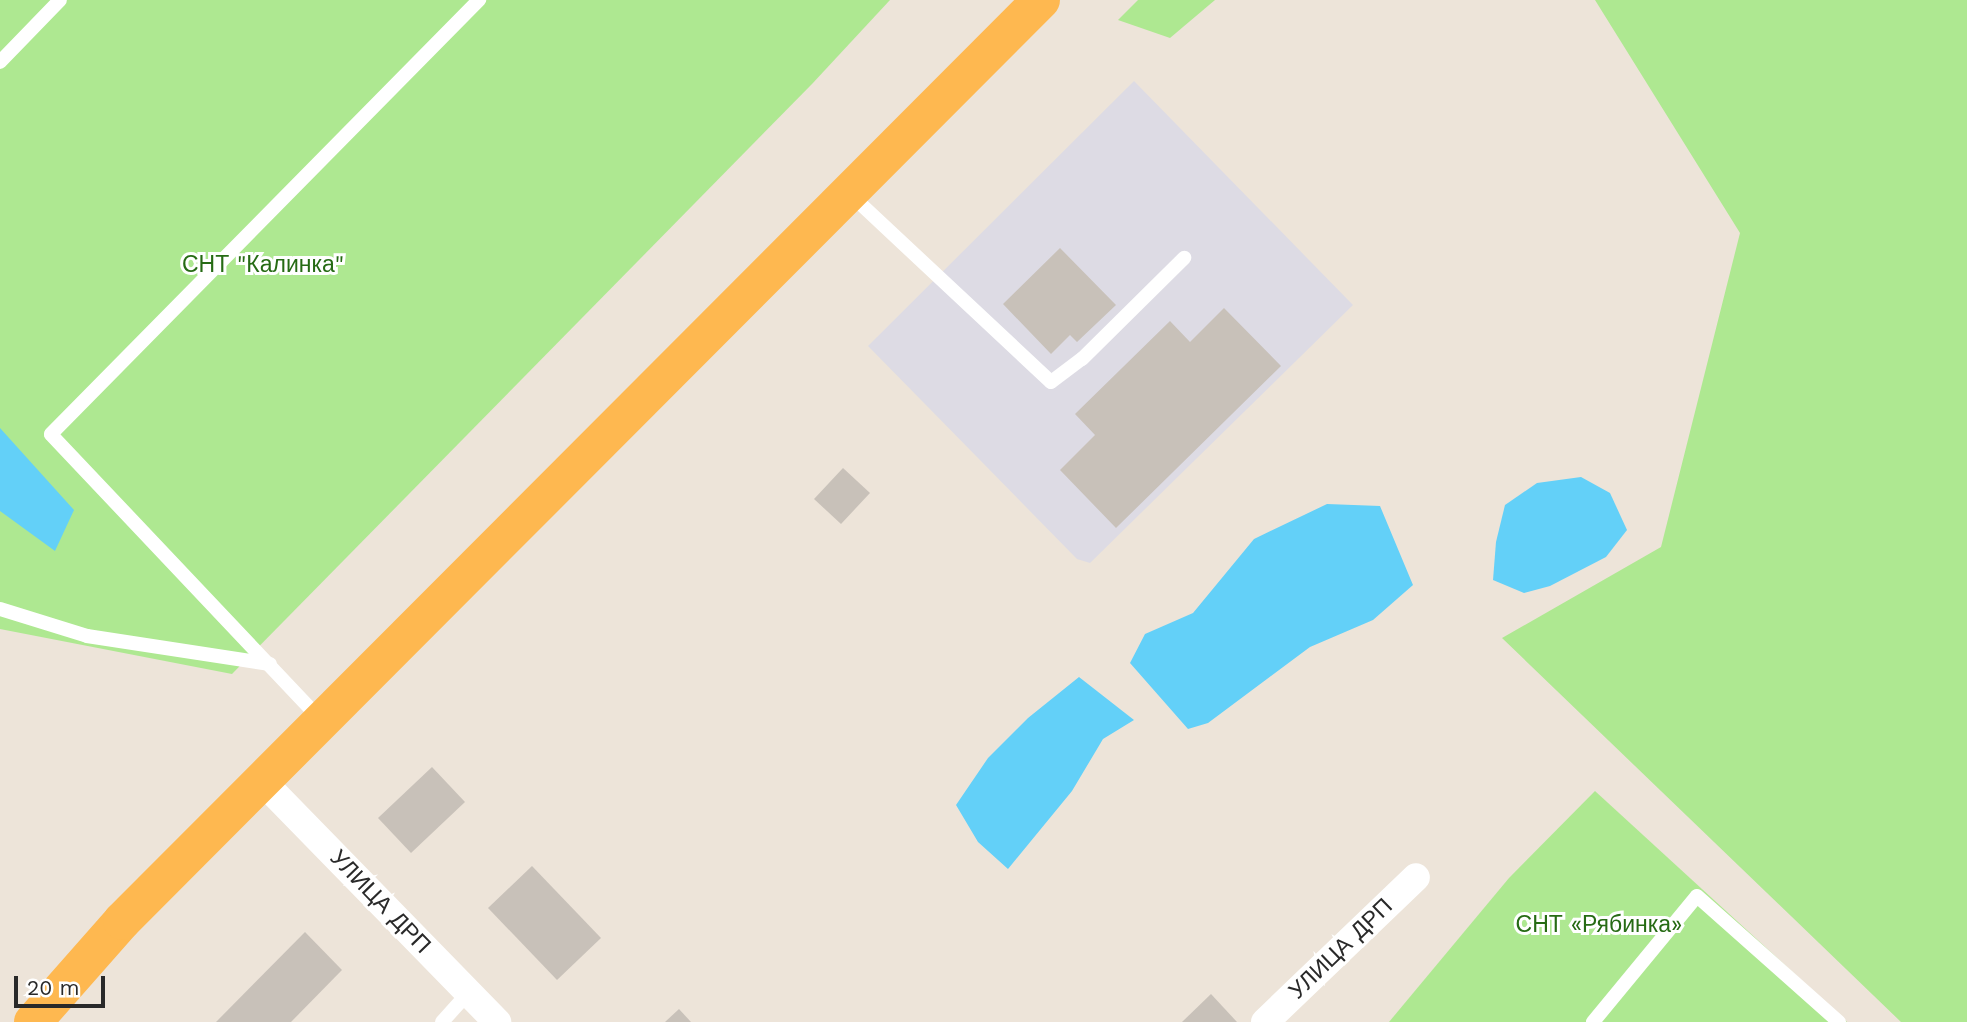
<!DOCTYPE html>
<meta charset="utf-8">
<style>
body{margin:0}
#map{position:relative;width:1967px;height:1022px;overflow:hidden;background:#ede4d9;font-family:"Work Sans",sans-serif}
div>[style]{position:absolute}
.industrial>*{inset:0;background:#dddbe4}
.green>*{inset:0;background:#aee891}
.water>*{inset:0;background:#63d0f8}
.building>*{inset:0;background:#c8c1b9}
.service>*{height:14px;margin:-7px;padding:0 7px;transform-origin:7px;border-radius:7px;background:#fff}
.minor>*{height:28px;margin:-14px;padding:0 14px;transform-origin:14px;border-radius:14px;background:#fff}
.trunk>*{height:38px;margin:-19px;padding:0 19px;transform-origin:19px;border-radius:19px;background:#feb850}
span{translate:-50% -50%;white-space:nowrap;text-align:center;line-height:1.15;-webkit-text-stroke:6px #fff;paint-order:stroke}
.park-label{font-size:23px;color:#266b14}
.street-label{font-size:23px;color:#292929}
.scale{position:absolute;left:14px;top:976px;width:91px;height:32px;box-sizing:border-box;border:4px solid #292929;border-top:0;padding-left:9px;font-size:21px;line-height:24px;white-space:nowrap;color:#292929;-webkit-text-stroke:5px #fff;paint-order:stroke}
</style>
<div id="map">
<div class="industrial">
<i style="clip-path:polygon(1134px 81px,1353px 305px,1090px 563px,1077px 559px,868px 346px)"></i>
</div>
<div class="green">
<i style="clip-path:polygon(0 0,890px 0,812px 84px,232px 674px,0 629px)"></i>
<i style="clip-path:polygon(1138px 0,1215px 0,1170px 38px,1118px 20px)"></i>
<i style="clip-path:polygon(1595px 0,1967px 0,1967px 1022px,1901px 1022px,1502px 638px,1661px 547px,1740px 233px)"></i>
<i style="clip-path:polygon(1595px 791px,1847px 1022px,1389px 1022px,1509px 878px)"></i>
</div>
<div class="water">
<i style="clip-path:polygon(0 428px,74px 510px,55px 551px,0 511px)"></i>
<i style="clip-path:polygon(1581px 477px,1610px 493px,1627px 530px,1606px 557px,1550px 586px,1524px 593px,1493px 580px,1496px 542px,1505px 505px,1537px 483px)"></i>
<i style="clip-path:polygon(1327px 504px,1380px 506px,1413px 585px,1373px 620px,1310px 647px,1208px 723px,1188px 729px,1130px 663px,1145px 634px,1193px 613px,1254px 539px)"></i>
<i style="clip-path:polygon(1079px 677px,1134px 720px,1103px 739px,1072px 791px,1008px 869px,978px 842px,956px 805px,988px 758px,1028px 718px)"></i>
</div>
<div class="building">
<i style="clip-path:polygon(1060px 248px,1116px 305px,1077px 342px,1070px 335px,1051px 354px,1003px 304px)"></i>
<i style="clip-path:polygon(1224px 308px,1281px 366px,1116px 528px,1060px 470px,1095px 435px,1075px 414px,1170px 321px,1190px 342px)"></i>
<i style="clip-path:polygon(843px 468px,870px 493px,841px 524px,814px 499px)"></i>
<i style="clip-path:polygon(432px 767px,465px 802px,411px 853px,378px 818px)"></i>
<i style="clip-path:polygon(532px 866px,601px 938px,557px 980px,488px 908px)"></i>
<i style="clip-path:polygon(305px 932px,342px 970px,291px 1022px,216px 1022px)"></i>
<i style="clip-path:polygon(1211px 994px,1237px 1022px,1182px 1022px)"></i>
<i style="clip-path:polygon(679px 1009px,691px 1022px,665px 1022px)"></i>
</div>
<div class="service">
<i style="left:0;top:62px;width:86px;rotate:-45.9deg"></i>
<i style="left:850px;top:194px;width:275px;rotate:43.1deg"></i>
<i style="left:1051px;top:382px;width:39px;rotate:-37deg"></i>
<i style="left:1082px;top:359px;width:144px;rotate:-44.7deg"></i>
<i style="left:0;top:609px;width:91px;rotate:17.2deg"></i>
<i style="left:87px;top:636px;width:185px;rotate:8.7deg"></i>
<i style="left:321px;top:720px;width:393px;rotate:-133.4deg"></i>
<i style="left:51px;top:434px;width:610px;rotate:-45.4deg"></i>
<i style="left:442px;top:1022px;width:40px;rotate:-48deg"></i>
<i style="left:1593px;top:1022px;width:163px;rotate:-50.5deg"></i>
<i style="left:1697px;top:896px;width:190px;rotate:41.6deg"></i>
</div>
<div class="minor">
<i style="left:262px;top:781px;width:337px;rotate:45.7deg"></i>
<i style="left:1265px;top:1022px;width:209px;rotate:-43.8deg"></i>
</div>
<div class="trunk">
<i style="left:33px;top:1022px;width:135px;rotate:-48.6deg"></i>
<i style="left:122px;top:921px;width:1301px;rotate:-45.06deg"></i>
</div>
<div class="park-label">
<span style="left:263px;top:265px">СНТ "Калинка"</span>
<span style="left:1599px;top:925px">СНТ «Рябинка»</span>
</div>
<div class="street-label">
<span style="left:380px;top:902px;rotate:46deg">УЛИЦА ДРП</span>
<span style="left:1341px;top:949px;rotate:-44deg">УЛИЦА ДРП</span>
</div>
<div class="scale">20 m</div>
</div>
